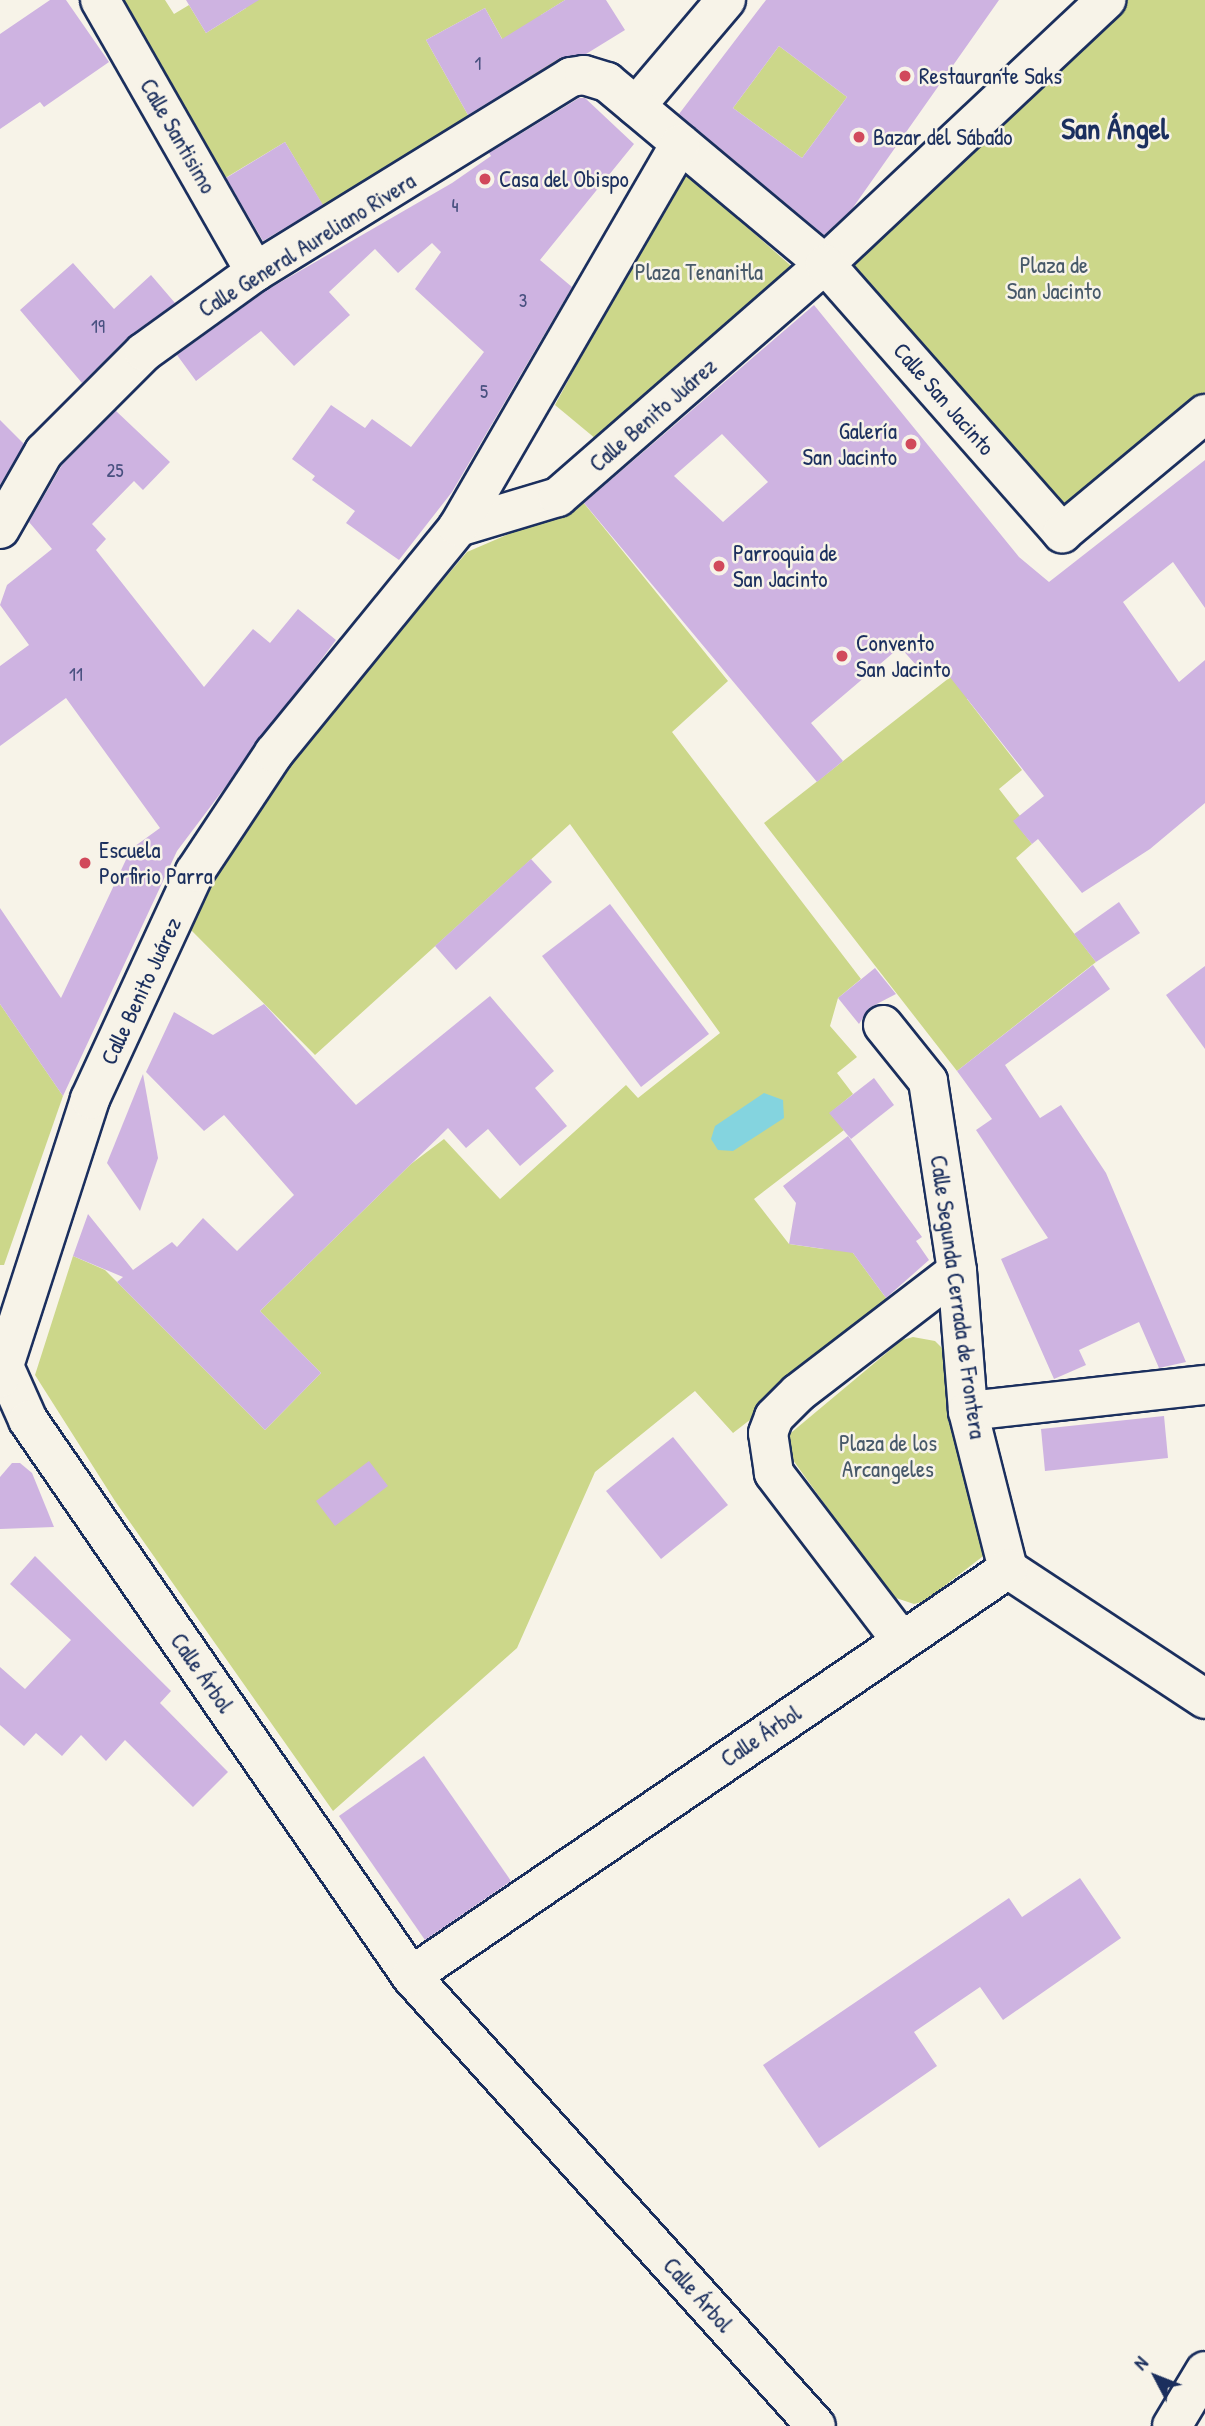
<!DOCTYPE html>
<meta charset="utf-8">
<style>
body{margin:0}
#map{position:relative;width:1205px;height:2426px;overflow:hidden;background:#f7f3e8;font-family:"Patrick Hand",sans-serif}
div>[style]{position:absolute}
.green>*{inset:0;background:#ccd78a}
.water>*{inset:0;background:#84d4df}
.building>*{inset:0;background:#ceb3e1}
.roads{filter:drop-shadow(2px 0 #1b2f5e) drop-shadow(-2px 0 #1b2f5e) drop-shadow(0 2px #1b2f5e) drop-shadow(0 -2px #1b2f5e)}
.minor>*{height:38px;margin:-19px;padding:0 19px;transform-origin:19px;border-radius:19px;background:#f7f3e8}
.dots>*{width:19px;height:19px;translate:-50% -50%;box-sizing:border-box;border:4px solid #f7f3e8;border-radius:50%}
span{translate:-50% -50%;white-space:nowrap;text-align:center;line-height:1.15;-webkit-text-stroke:5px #f7f3e8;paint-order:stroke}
.number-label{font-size:19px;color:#48507f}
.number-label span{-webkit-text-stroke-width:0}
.poi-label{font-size:23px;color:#1b2f5e}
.left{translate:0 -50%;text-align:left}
.right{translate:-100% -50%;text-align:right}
.street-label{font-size:23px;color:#1b2f5e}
.park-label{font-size:23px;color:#475969}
.district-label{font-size:30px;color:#1b2f5e;font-weight:700}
.north{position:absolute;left:1121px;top:2342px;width:70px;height:70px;-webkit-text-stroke:5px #f7f3e8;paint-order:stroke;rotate:312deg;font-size:19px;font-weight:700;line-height:28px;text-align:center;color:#1b2f5e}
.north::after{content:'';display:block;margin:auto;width:24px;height:32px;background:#1b2f5e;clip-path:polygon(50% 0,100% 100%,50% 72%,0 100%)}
</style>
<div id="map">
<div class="green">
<i style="clip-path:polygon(114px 0,165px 0,174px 14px,189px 5px,206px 33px,246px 8px,242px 0,565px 0,541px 15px,570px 63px,530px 89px,485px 8px,426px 40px,473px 124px,328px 214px,285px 142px,217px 183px)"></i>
<i style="clip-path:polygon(1126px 0,1205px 0,1205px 392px,1061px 513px,843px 268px)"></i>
<i style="clip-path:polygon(779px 46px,847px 97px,802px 158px,733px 108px)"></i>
<i style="clip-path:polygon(682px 170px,798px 272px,596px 439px,555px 405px)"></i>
<i style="clip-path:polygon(583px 502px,728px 681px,672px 732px,861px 979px,838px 998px,830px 1026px,857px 1057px,837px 1073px,853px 1094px,830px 1113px,844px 1130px,754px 1199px,789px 1244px,823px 1249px,845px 1242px,894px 1309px,733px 1433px,695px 1391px,595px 1472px,517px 1648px,333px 1811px,115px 1501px,35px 1375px,73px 1256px,105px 1270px,265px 1430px,321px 1373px,260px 1311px,411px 1164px,444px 1139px,500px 1199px,626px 1085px,638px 1098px,720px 1033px,570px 824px,315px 1055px,191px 930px,213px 882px,281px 771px,467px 552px)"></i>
<i style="clip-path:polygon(995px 642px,1031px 648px,967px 699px,1022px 770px,999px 789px,1020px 816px,1014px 821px,1032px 844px,1016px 858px,1096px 962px,957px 1071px,764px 823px)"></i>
<i style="clip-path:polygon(0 1004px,63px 1096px,4px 1265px,0 1265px)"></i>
<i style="clip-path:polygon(913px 1337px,935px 1341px,948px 1354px,991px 1550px,925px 1601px,914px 1604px,893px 1597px,885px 1588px,780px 1442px,902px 1340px)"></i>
</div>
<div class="water">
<i style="clip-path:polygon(764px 1093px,783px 1100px,784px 1118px,733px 1151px,718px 1150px,711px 1139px,715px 1126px)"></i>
</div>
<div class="building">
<i style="clip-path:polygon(50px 0,66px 0,109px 62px,44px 107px,40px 102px,0 129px,0 34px)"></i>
<i style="clip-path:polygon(186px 0,259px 0,206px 33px)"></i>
<i style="clip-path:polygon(565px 0,606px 0,625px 30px,586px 54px,560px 58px,468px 115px,426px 40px,485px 8px,502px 39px)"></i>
<i style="clip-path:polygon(evenodd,766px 0,999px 0,852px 209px,824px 235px,679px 114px,766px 0,779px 46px,847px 97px,802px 158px,733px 108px,779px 46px)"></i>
<i style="clip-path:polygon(579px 98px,585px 98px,634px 144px,540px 260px,572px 287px,452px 492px,399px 560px,346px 523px,355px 511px,312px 480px,315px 476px,292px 459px,331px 405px,365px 428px,372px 419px,411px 447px,484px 352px,415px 289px,441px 252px,432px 243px,398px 273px,375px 249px,329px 292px,350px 315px,294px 366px,261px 331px,196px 381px,177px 355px,267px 290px,452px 183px,491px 156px,489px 153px)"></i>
<i style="clip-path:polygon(285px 142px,323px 205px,263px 241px,226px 178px)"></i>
<i style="clip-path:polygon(73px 263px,114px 309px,151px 275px,175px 303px,129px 336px,82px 383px,20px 310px)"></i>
<i style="clip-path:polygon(evenodd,814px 305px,1019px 557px,1049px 582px,1205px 460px,1205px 608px,1173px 562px,1123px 602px,1179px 682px,1205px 660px,1205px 803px,1150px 849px,1082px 893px,1038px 839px,1032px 844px,1013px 821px,1044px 796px,938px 662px,924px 674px,900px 647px,811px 723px,843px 761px,817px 782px,584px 503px,814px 305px,722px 434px,768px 482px,723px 522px,674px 476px,722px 434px)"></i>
<i style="clip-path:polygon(116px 411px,170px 462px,143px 490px,134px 481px,92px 524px,106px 539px,96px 550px,204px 687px,253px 629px,270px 643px,298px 609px,336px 640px,177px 851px,63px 1096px,0 1004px,0 908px,61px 998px,131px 849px,160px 828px,66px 698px,0 746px,0 666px,29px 645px,0 605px,7px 585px,52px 549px,29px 522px,62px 465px)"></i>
<i style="clip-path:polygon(0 420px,24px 444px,0 485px)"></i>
<i style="clip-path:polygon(531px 859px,552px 882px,456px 970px,435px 946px)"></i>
<i style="clip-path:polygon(1119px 902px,1140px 933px,1096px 962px,1074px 934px)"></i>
<i style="clip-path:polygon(610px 904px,709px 1034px,641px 1087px,542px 956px)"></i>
<i style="clip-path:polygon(1093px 965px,1110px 989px,1005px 1065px,1040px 1118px,1061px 1105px,1106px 1173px,1186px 1362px,1159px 1368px,1139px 1322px,1079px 1350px,1086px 1365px,1054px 1379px,1001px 1259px,1048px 1238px,976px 1130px,992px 1119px,957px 1071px)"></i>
<i style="clip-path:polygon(1205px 966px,1205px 1049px,1166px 995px)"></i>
<i style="clip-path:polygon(875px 968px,896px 994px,869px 1008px,859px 1024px,838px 998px)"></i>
<i style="clip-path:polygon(490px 996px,554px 1071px,535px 1088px,567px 1126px,520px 1166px,488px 1129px,466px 1148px,448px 1128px,260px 1311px,321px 1373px,265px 1430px,117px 1282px,123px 1277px,73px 1256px,88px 1214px,133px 1270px,172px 1242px,177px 1247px,203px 1218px,237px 1251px,294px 1195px,224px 1115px,204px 1131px,146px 1072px,174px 1012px,213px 1035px,264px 1004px,356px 1105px)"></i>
<i style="clip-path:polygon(143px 1074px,158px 1158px,140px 1211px,107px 1163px)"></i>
<i style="clip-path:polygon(874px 1078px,894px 1105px,851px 1139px,829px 1113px)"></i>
<i style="clip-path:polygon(848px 1136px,922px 1237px,916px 1241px,929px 1260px,886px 1298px,853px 1253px,789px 1244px,796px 1203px,783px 1186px)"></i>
<i style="clip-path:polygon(1164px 1416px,1168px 1458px,1045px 1471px,1041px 1429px)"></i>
<i style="clip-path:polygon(673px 1437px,728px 1505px,661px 1559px,606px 1491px)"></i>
<i style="clip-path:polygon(369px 1461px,388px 1486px,335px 1526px,316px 1501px)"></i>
<i style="clip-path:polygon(12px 1463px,20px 1463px,32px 1473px,54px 1527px,0 1529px,0 1477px)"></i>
<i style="clip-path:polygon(35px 1556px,171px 1691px,160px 1703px,228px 1772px,193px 1807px,125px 1740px,106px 1761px,81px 1735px,62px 1756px,36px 1733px,24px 1746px,0 1725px,0 1667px,25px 1689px,71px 1640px,10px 1584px)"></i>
<i style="clip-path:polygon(424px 1756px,511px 1881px,425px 1940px,339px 1816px)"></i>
<i style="clip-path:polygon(1080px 1878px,1121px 1938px,1003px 2020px,980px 1987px,914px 2032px,937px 2066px,819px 2148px,763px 2065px,1009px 1898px,1022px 1917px)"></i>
</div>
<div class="roads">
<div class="minor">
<i style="left:100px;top:0;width:313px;rotate:60.3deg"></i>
<i style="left:636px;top:106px;width:139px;rotate:-49.7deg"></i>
<i style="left:458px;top:527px;width:104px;rotate:-16.7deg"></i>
<i style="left:558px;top:497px;width:354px;rotate:-41.1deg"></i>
<i style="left:825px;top:264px;width:386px;rotate:-43.2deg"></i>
<i style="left:0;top:529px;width:89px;rotate:-60.3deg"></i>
<i style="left:44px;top:452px;width:141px;rotate:-45deg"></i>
<i style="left:144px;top:352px;width:137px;rotate:-35.8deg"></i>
<i style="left:255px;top:272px;width:371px;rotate:-31.7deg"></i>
<i style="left:571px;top:77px;width:13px;rotate:-9deg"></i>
<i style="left:584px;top:75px;width:24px;rotate:17deg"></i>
<i style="left:607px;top:82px;width:284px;rotate:39.9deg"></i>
<i style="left:825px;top:264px;width:359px;rotate:48.6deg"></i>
<i style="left:1062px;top:533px;width:186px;rotate:-39.8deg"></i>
<i style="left:883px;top:1025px;width:72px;rotate:51.2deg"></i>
<i style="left:928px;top:1081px;width:192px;rotate:81.3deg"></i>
<i style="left:957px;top:1271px;width:140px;rotate:85.5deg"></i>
<i style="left:968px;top:1411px;width:163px;rotate:75.8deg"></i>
<i style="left:1008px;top:1569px;width:236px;rotate:33.4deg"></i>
<i style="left:0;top:1357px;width:69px;rotate:66deg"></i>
<i style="left:28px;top:1420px;width:675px;rotate:55.44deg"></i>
<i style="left:411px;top:1976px;width:605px;rotate:48.01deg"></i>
<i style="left:0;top:1378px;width:293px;rotate:-72.1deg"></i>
<i style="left:90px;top:1099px;width:250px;rotate:-65.2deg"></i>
<i style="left:195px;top:872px;width:143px;rotate:-56.4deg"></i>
<i style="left:274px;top:753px;width:291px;rotate:-50.8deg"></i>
<i style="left:458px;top:527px;width:443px;rotate:-59.9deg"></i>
<i style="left:968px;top:1411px;width:238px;rotate:-6.3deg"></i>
<i style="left:901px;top:1640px;width:210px;rotate:-127.3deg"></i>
<i style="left:774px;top:1473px;width:40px;rotate:-98.5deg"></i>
<i style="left:768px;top:1433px;width:17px;rotate:-69deg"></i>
<i style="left:774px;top:1417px;width:34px;rotate:-45deg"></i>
<i style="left:798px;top:1393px;width:200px;rotate:-37.5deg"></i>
<i style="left:411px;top:1976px;width:723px;rotate:-34.28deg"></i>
<i style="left:1172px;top:2426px;width:64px;rotate:-59deg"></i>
</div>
</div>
<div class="dots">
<i style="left:905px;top:76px;background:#d1495b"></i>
<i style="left:859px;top:137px;background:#d1495b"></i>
<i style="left:485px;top:179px;background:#d1495b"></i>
<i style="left:911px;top:444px;background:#d1495b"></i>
<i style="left:719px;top:566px;background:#d1495b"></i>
<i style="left:842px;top:656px;background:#d1495b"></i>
<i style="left:85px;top:863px;background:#d1495b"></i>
</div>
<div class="number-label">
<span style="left:478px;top:64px">1</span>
<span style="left:455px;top:206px">4</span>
<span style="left:523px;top:301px">3</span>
<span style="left:98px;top:327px">19</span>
<span style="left:484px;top:392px">5</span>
<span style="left:115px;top:471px">25</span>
<span style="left:76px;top:675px">11</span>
</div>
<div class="poi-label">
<span class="left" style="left:919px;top:76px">Restaurante Saks</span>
<span class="left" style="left:873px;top:137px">Bazar del Sábado</span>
<span class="left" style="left:499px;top:179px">Casa del Obispo</span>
<span class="right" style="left:897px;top:444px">Galería<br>San Jacinto</span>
<span class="left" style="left:733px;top:566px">Parroquia de<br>San Jacinto</span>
<span class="left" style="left:856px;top:656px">Convento<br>San Jacinto</span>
<span class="left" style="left:99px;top:863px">Escuela<br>Porfirio Parra</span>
</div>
<div class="street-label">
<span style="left:178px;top:136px;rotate:60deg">Calle Santisimo</span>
<span style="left:307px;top:245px;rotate:-32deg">Calle General Aureliano Rivera</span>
<span style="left:944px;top:399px;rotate:49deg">Calle San Jacinto</span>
<span style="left:653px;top:415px;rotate:-41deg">Calle Benito Juárez</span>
<span style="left:141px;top:991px;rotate:-65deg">Calle Benito Juárez</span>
<span style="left:958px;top:1297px;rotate:82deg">Calle Segunda Cerrada de Frontera</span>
<span style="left:202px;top:1673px;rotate:55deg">Calle Árbol</span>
<span style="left:761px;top:1736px;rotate:-34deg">Calle Árbol</span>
<span style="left:698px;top:2295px;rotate:48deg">Calle Árbol</span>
</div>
<div class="park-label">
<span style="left:1054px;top:278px">Plaza de<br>San Jacinto</span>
<span style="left:699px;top:272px">Plaza Tenanitla</span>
<span style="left:888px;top:1456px">Plaza de los<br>Arcangeles</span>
</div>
<div class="district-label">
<span style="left:1115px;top:128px">San Ángel</span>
</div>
<div class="north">N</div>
</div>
